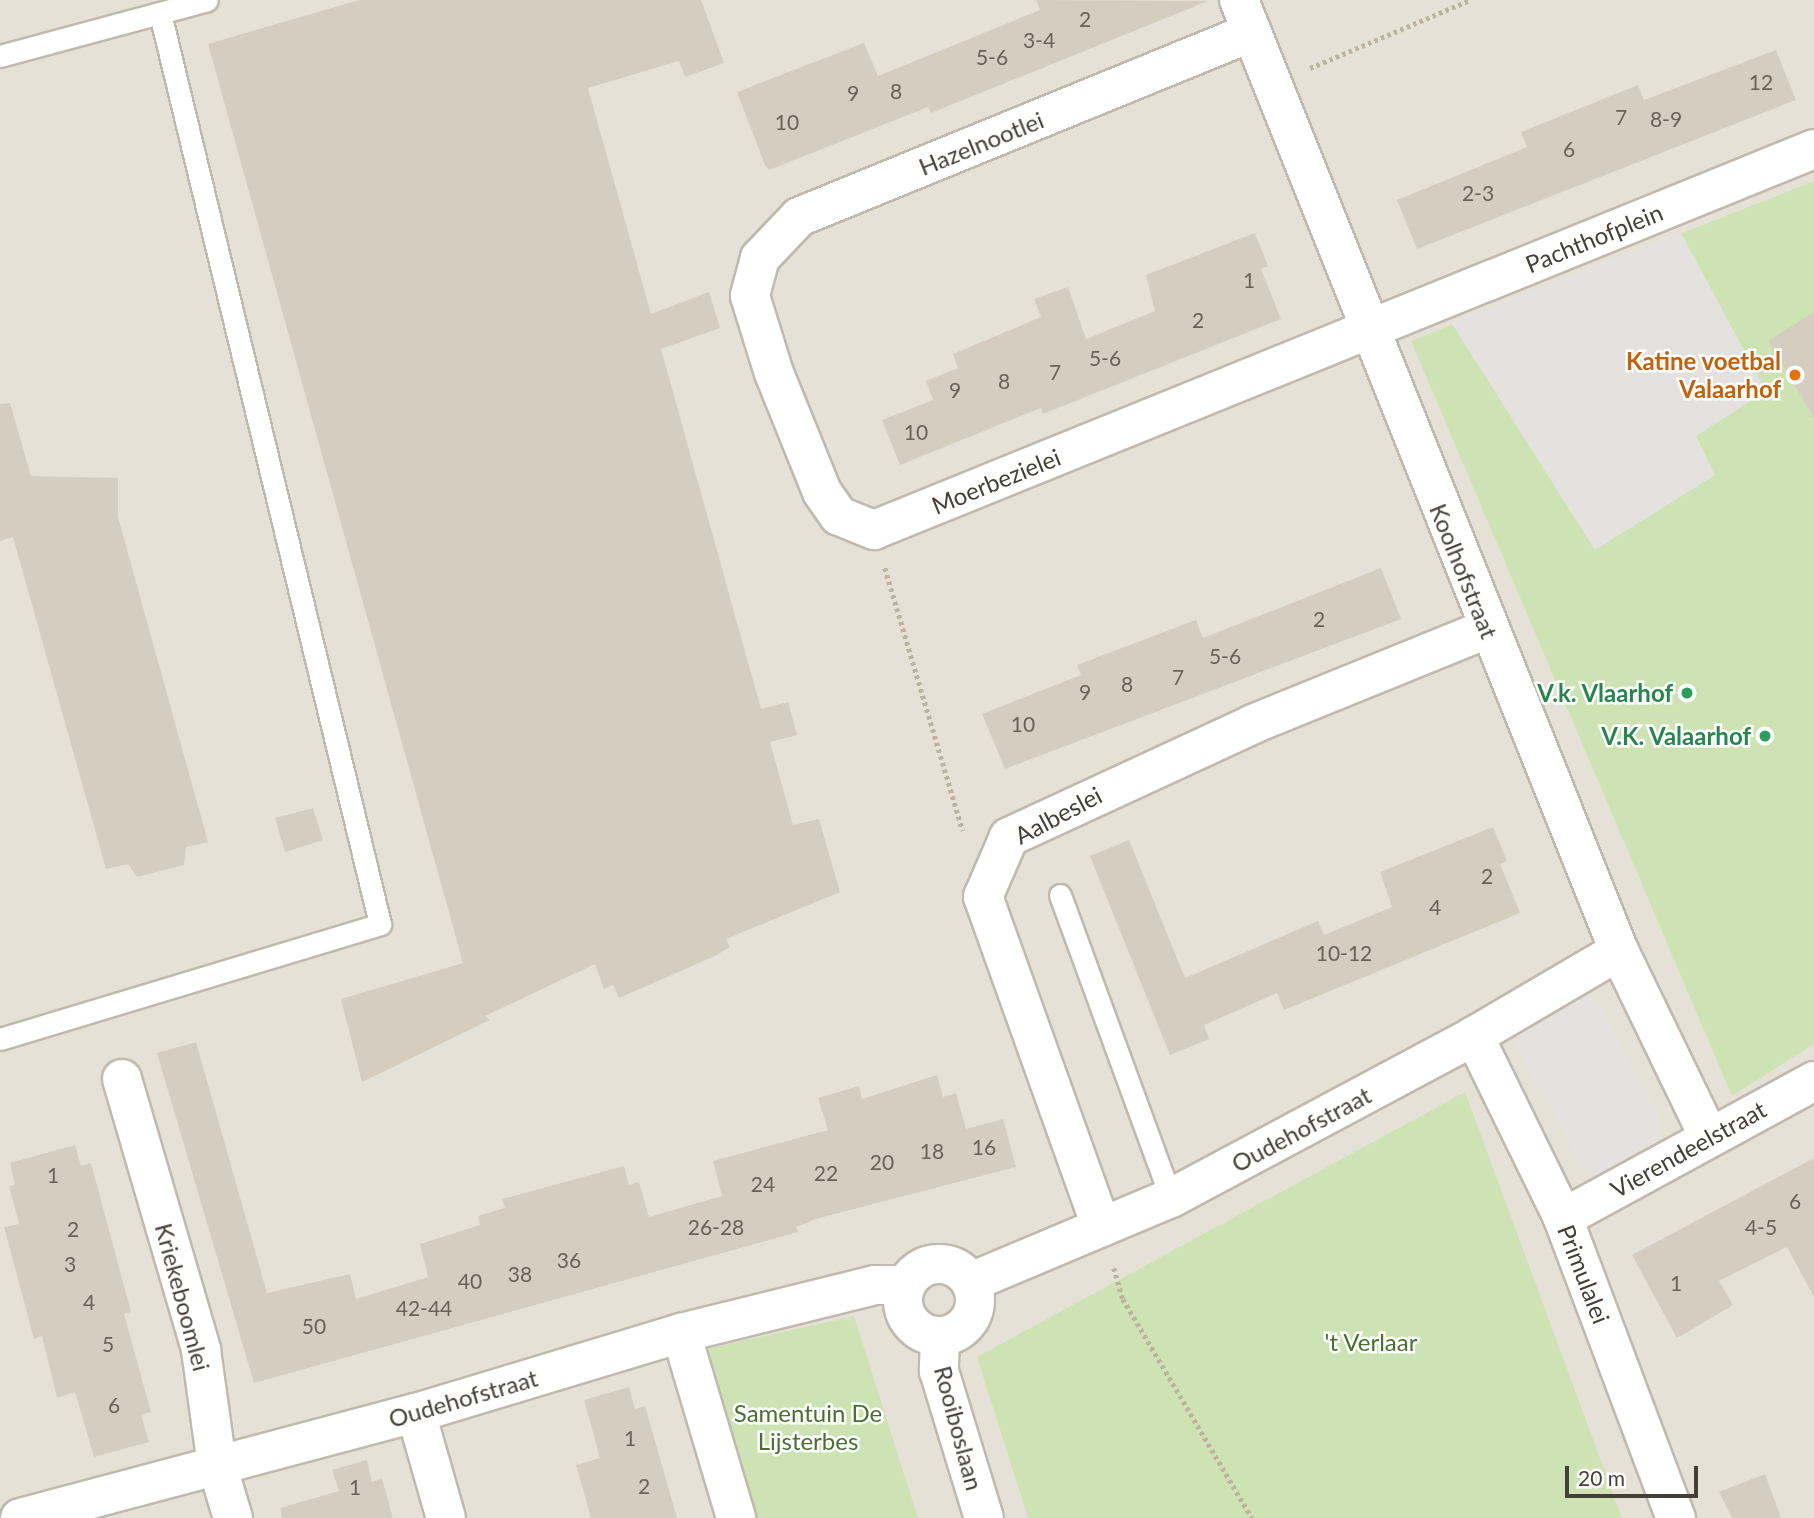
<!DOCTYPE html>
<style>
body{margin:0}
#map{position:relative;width:1814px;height:1518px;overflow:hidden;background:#f2efe7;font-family:Lato,sans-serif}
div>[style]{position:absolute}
.residential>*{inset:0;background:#e6e1d6}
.green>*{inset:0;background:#cee3b4}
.parking>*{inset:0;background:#e4e2df}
.building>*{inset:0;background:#d6cdc1}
.path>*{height:4.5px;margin-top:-2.25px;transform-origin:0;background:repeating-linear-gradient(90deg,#bdb29d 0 3.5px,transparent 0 7px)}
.roads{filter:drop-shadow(2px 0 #c0b9ae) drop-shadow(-2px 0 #c0b9ae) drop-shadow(0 2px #c0b9ae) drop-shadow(0 -2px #c0b9ae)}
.lane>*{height:21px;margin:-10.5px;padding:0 10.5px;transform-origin:10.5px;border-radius:10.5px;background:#fff}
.street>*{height:38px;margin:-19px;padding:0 19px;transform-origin:19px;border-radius:19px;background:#fff}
.street>.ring{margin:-19px;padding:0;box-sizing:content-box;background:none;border:38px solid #fff;border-radius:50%}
.dots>*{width:19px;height:19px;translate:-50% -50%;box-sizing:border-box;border:4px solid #fff;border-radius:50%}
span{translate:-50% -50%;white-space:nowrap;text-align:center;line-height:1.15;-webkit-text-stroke:5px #fff;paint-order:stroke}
.number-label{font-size:21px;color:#69625a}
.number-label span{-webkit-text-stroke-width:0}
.street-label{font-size:24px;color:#453f37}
.food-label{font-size:24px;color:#c56008;font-weight:700}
.right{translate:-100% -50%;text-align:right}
.leisure-label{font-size:24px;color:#27864d;font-weight:700}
.park-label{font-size:24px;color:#49712f}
.scale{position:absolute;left:1565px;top:1466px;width:133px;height:32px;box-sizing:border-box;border:4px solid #453f37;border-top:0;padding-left:9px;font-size:21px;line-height:24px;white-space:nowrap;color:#453f37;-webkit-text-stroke:5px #fff;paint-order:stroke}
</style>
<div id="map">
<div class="residential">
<i style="clip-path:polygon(0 0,1814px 0,1814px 1518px,0 1518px)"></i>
</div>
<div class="green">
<i style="clip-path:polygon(1814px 181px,1814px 1044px,1732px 1096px,1411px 341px)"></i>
<i style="clip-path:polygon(1465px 1092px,1622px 1518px,1028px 1518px,977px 1357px)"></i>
<i style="clip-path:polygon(854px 1316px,918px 1518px,754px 1518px,705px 1349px)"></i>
</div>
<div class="parking">
<i style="clip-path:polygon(1681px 233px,1766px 391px,1696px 436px,1715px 475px,1595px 550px,1451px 322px)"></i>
<i style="clip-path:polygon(1582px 994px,1602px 1007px,1662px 1122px,1660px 1150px,1610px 1178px,1586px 1171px,1516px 1046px,1520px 1026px)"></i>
</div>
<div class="building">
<i style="clip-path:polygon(359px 0,701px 0,724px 63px,685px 77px,679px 61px,588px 88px,651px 314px,709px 292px,720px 328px,661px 349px,761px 709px,788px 702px,797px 735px,770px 742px,793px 825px,819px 819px,840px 892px,726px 939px,730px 947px,715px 956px,619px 998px,613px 985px,604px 989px,595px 964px,485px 1016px,490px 1020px,362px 1082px,341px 999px,463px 963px,208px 44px)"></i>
<i style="clip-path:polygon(1036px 0,1208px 1px,931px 113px,928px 107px,769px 170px,765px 165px,737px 92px,864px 43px,878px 76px,1040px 10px)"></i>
<i style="clip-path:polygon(1776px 50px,1796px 100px,1417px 249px,1397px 200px,1527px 147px,1521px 132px,1638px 85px,1644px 100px)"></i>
<i style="clip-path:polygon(1255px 233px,1268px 266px,1261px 269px,1281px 319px,1043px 414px,1041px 408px,900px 465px,882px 420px,933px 400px,926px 381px,958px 368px,953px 354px,1041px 317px,1034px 299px,1068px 287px,1086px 339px,1155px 311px,1146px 275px)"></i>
<i style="clip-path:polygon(1814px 312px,1814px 418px,1768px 341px)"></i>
<i style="clip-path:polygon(10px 403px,31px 476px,118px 478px,118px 517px,208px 842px,186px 847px,184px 865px,137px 877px,128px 864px,106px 869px,13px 537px,0 541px,0 404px)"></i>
<i style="clip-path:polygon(1381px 568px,1401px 619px,1005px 769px,982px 714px,1081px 675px,1077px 665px,1196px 620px,1203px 638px)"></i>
<i style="clip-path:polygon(313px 808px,323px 840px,285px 852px,275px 818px)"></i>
<i style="clip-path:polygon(1493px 827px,1507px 861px,1500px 864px,1520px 913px,1284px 1010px,1277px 993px,1204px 1025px,1209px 1039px,1170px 1055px,1090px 856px,1129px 840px,1185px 978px,1318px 921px,1324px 935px,1392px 907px,1380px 872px)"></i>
<i style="clip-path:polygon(196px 1042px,267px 1293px,350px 1274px,356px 1299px,428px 1277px,420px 1244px,480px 1225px,478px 1216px,505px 1208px,502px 1199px,624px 1166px,629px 1185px,639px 1182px,649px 1217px,722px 1196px,713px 1161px,828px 1130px,818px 1098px,859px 1086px,862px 1099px,937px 1075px,943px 1097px,956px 1093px,966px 1129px,1003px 1119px,1016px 1167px,819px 1218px,796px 1227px,798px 1232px,254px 1383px,157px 1053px)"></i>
<i style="clip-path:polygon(75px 1145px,81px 1166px,91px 1163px,131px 1312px,124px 1314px,151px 1412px,141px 1415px,149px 1442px,94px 1457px,75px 1392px,57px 1398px,42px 1336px,34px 1339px,4px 1227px,19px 1224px,9px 1186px,15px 1185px,10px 1163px)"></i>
<i style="clip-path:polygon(1814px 1158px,1814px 1297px,1787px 1247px,1719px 1281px,1733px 1305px,1677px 1338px,1632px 1255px)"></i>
<i style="clip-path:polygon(629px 1387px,635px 1409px,645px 1406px,677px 1518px,591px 1518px,576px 1465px,600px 1458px,584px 1400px)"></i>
<i style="clip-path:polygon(367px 1460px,372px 1482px,382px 1479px,393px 1518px,282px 1518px,280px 1508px,339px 1491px,332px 1470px)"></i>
<i style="clip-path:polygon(1765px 1474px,1781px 1518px,1732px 1518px,1719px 1492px)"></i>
</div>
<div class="path">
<i style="left:1310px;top:68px;width:174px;rotate:-23deg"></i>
<i style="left:885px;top:568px;width:274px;rotate:73.5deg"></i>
<i style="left:1114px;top:1268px;width:32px;rotate:74deg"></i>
<i style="left:1123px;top:1299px;width:254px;rotate:59.5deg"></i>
</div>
<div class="roads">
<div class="lane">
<i style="left:0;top:56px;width:214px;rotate:-15.1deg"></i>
<i style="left:1060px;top:895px;width:323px;rotate:69.9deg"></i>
<i style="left:0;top:1039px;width:397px;rotate:-16.8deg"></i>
<i style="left:380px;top:924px;width:937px;rotate:-103.58deg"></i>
</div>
<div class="street">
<i style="left:1239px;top:0;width:1024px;rotate:68.22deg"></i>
<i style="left:1619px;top:951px;width:204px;rotate:64.2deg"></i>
<i style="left:1252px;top:32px;width:489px;rotate:157.8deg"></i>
<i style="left:799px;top:217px;width:57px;rotate:133.6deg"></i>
<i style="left:760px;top:258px;width:39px;rotate:105deg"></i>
<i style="left:750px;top:296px;width:81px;rotate:72.7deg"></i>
<i style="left:774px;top:373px;width:128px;rotate:68deg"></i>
<i style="left:822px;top:492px;width:29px;rotate:55deg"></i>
<i style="left:839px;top:516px;width:38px;rotate:22deg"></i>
<i style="left:874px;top:530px;width:1014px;rotate:-22.06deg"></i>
<i style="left:1474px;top:1036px;width:203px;rotate:63.9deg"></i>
<i style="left:1563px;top:1218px;width:321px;rotate:69.4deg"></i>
<i style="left:122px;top:1079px;width:282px;rotate:73.7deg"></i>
<i style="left:201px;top:1350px;width:116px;rotate:82.1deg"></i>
<i style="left:217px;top:1465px;width:55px;rotate:73.2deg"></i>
<i style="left:1563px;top:1218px;width:286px;rotate:-28.6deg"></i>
<i style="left:1101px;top:1226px;width:350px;rotate:-109.7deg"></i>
<i style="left:983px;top:897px;width:65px;rotate:-66.6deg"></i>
<i style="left:1009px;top:837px;width:269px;rotate:-24.8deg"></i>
<i style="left:1253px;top:724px;width:253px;rotate:-22.1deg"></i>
<i class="ring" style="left:903px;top:1264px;width:34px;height:34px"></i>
<i style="left:971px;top:1282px;width:217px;rotate:-22.8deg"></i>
<i style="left:1171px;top:1198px;width:344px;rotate:-28.1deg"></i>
<i style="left:1474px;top:1036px;width:168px;rotate:-30.4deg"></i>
<i style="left:681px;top:1333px;width:193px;rotate:73.4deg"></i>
<i style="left:940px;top:1337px;width:34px;rotate:92deg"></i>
<i style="left:939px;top:1371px;width:154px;rotate:73deg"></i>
<i style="left:416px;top:1413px;width:109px;rotate:74.1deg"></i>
<i style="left:20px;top:1518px;width:410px;rotate:-14.9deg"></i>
<i style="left:416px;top:1413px;width:277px;rotate:-16.8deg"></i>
<i style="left:681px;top:1333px;width:200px;rotate:-13.9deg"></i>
<i style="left:875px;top:1285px;width:31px"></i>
</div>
</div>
<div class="dots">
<i style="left:1795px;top:375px;background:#e8710a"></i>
<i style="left:1687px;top:693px;background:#2e9e5b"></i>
<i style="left:1765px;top:736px;background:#2e9e5b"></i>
</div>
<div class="number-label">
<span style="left:1085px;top:19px">2</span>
<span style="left:1039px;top:40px">3-4</span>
<span style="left:992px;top:57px">5-6</span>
<span style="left:1761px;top:82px">12</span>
<span style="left:896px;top:91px">8</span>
<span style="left:853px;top:93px">9</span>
<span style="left:1621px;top:117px">7</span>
<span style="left:1666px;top:119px">8-9</span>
<span style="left:787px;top:122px">10</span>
<span style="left:1569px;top:149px">6</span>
<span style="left:1478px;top:193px">2-3</span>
<span style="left:1249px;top:280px">1</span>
<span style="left:1198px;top:320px">2</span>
<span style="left:1105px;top:358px">5-6</span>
<span style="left:1055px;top:372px">7</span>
<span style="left:1004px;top:381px">8</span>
<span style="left:955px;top:390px">9</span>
<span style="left:916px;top:432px">10</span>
<span style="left:1319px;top:619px">2</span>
<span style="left:1225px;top:656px">5-6</span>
<span style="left:1178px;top:677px">7</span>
<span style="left:1127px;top:684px">8</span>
<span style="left:1085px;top:692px">9</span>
<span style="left:1023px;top:724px">10</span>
<span style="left:1487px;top:876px">2</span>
<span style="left:1435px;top:907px">4</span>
<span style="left:1344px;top:953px">10-12</span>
<span style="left:984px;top:1147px">16</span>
<span style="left:932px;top:1151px">18</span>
<span style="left:882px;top:1162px">20</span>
<span style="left:826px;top:1173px">22</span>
<span style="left:53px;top:1175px">1</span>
<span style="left:763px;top:1184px">24</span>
<span style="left:1795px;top:1201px">6</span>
<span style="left:716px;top:1227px">26-28</span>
<span style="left:1761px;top:1227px">4-5</span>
<span style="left:73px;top:1229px">2</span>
<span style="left:569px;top:1260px">36</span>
<span style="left:70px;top:1264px">3</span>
<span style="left:520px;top:1274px">38</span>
<span style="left:470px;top:1281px">40</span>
<span style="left:1676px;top:1283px">1</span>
<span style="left:89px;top:1302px">4</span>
<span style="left:424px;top:1308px">42-44</span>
<span style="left:314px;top:1326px">50</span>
<span style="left:108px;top:1344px">5</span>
<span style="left:114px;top:1405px">6</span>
<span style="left:630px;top:1438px">1</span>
<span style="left:644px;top:1486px">2</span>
<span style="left:355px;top:1487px">1</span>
</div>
<div class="street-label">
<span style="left:981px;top:143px;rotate:-22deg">Hazelnootlei</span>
<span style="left:1594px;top:238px;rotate:-22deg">Pachthofplein</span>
<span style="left:996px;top:481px;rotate:-22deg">Moerbezielei</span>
<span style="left:1464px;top:571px;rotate:68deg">Koolhofstraat</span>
<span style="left:1058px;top:815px;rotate:-28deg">Aalbeslei</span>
<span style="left:1301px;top:1129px;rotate:-28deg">Oudehofstraat</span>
<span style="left:1688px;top:1149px;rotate:-29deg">Vierendeelstraat</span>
<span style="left:1584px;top:1274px;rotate:69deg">Primulalei</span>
<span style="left:183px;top:1297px;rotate:75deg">Kriekeboomlei</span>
<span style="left:463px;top:1398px;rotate:-16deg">Oudehofstraat</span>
<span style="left:959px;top:1428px;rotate:75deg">Rooiboslaan</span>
</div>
<div class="food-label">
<span class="right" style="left:1781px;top:375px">Katine voetbal<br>Valaarhof</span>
</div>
<div class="leisure-label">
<span class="right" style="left:1673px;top:693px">V.k. Vlaarhof</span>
<span class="right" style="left:1751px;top:736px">V.K. Valaarhof</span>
</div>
<div class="park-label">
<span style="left:1371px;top:1342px">'t Verlaar</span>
<span style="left:808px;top:1427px">Samentuin De<br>Lijsterbes</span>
</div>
<div class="scale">20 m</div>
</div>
